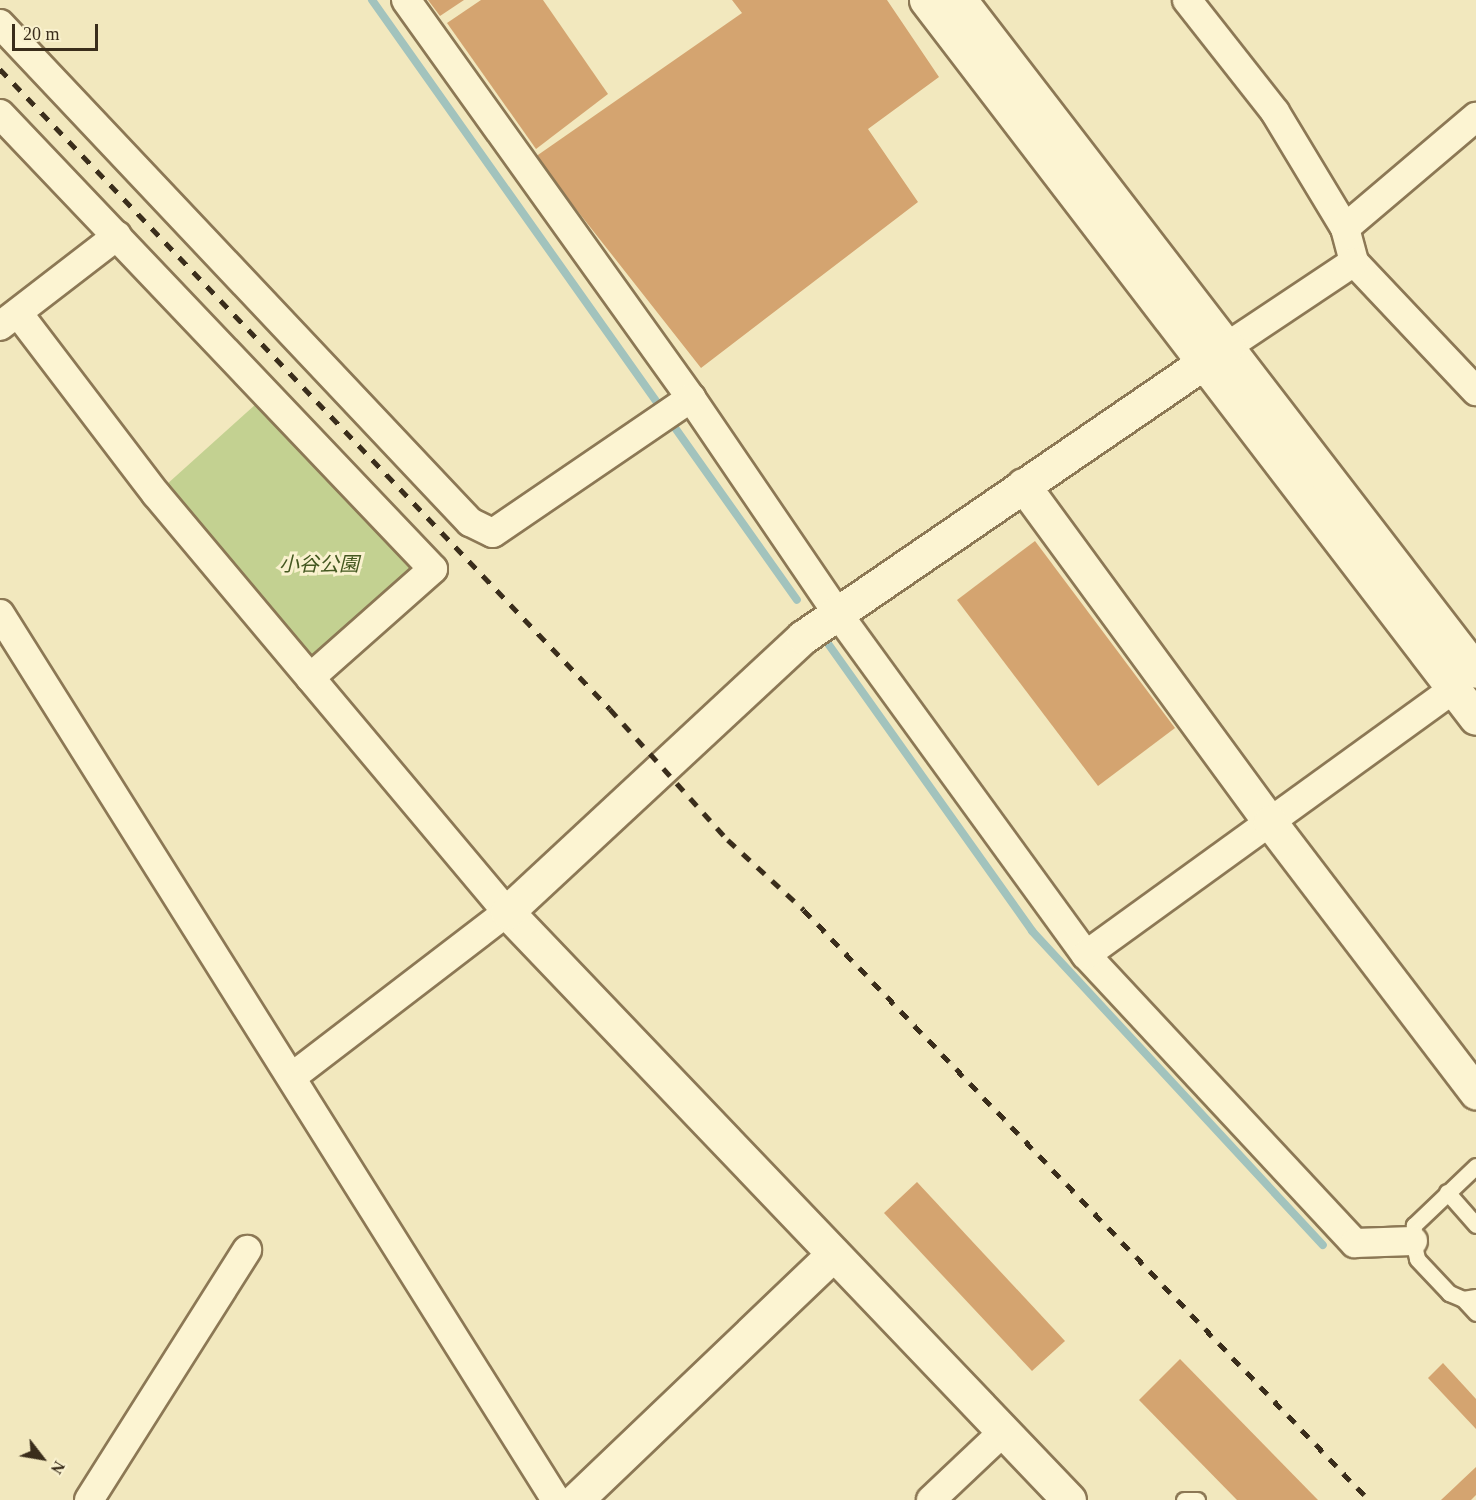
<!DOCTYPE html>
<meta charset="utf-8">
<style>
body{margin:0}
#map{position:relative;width:1476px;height:1500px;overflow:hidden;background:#f2e8be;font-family:"Times New Roman","Noto Sans JP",serif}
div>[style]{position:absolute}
.green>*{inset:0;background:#c3d191}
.stream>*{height:8px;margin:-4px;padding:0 4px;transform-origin:4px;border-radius:4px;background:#a2c3bd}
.building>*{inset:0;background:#d4a470}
.roads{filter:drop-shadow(2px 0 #8c7855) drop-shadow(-2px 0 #8c7855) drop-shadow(0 2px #8c7855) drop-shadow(0 -2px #8c7855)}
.lane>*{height:15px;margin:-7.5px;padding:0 7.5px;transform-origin:7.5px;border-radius:7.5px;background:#fcf4d2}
.street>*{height:28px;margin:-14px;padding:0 14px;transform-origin:14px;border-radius:14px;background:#fcf4d2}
.secondary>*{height:33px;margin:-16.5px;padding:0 16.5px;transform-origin:16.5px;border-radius:16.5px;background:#fcf4d2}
.rail>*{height:4.5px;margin-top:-2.25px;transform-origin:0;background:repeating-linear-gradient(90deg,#3a2d1b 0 10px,transparent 0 20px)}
span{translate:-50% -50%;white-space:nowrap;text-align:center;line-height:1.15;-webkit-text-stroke:6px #f9f1ce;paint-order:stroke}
.park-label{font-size:20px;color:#445820;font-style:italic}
.north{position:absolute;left:12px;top:1428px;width:60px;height:60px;-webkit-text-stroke:4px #f9f1ce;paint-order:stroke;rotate:121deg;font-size:16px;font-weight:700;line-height:24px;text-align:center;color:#3a2d1b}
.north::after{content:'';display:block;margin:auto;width:21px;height:27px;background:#3a2d1b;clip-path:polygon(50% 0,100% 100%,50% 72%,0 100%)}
.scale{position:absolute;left:12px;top:24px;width:86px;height:27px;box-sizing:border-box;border:3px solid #3a2d1b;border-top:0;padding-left:8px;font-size:18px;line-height:21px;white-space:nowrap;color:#3a2d1b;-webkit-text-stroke:4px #f9f1ce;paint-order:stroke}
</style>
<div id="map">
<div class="green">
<i style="clip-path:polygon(267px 394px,433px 569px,310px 678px,156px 494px)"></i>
</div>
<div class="stream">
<i style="left:372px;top:0;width:735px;rotate:54.69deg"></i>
<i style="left:829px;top:645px;width:351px;rotate:54.6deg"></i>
<i style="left:1032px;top:931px;width:428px;rotate:47.2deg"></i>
</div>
<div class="building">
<i style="clip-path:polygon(428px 0,464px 0,440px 16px)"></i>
<i style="clip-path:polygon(481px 0,543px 0,608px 94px,536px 149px,447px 23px)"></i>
<i style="clip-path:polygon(732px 0,887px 0,939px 77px,868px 129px,918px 202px,701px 368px,535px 157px,742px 13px)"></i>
<i style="clip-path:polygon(1035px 541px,1175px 728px,1098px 786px,957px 600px)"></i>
<i style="clip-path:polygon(917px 1182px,1065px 1341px,1032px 1371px,884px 1213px)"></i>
<i style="clip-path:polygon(1180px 1359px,1318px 1500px,1237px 1500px,1139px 1400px)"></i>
<i style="clip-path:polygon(1443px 1363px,1476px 1399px,1476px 1429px,1428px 1378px)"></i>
<i style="clip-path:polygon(1476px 1467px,1476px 1495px,1471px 1500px,1441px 1500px)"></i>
</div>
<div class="roads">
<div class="lane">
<i style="left:1476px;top:1166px;width:86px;rotate:136.4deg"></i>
<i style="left:1414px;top:1225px;width:16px;rotate:94deg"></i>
<i style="left:1413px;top:1241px;width:18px;rotate:77deg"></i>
<i style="left:1417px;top:1259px;width:47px;rotate:46.7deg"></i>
<i style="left:1449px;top:1293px;width:15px;rotate:23deg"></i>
<i style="left:1463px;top:1299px;width:13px;rotate:-9deg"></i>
<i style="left:1447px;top:1192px;width:44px;rotate:48.7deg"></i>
<i style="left:1463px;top:1299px;width:19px;rotate:47deg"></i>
<i style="left:1184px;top:1500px;width:13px"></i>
</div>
<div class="street">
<i style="left:406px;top:0;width:490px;rotate:54.4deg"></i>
<i style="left:691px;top:398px;width:258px;rotate:55.8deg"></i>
<i style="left:836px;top:611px;width:425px;rotate:54deg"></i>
<i style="left:1086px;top:955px;width:394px;rotate:47deg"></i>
<i style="left:1355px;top:1243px;width:58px;rotate:-2deg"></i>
<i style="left:1187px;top:0;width:142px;rotate:51.8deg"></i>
<i style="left:1275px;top:112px;width:135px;rotate:58.9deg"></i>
<i style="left:1345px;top:228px;width:35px;rotate:75deg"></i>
<i style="left:1354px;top:262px;width:178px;rotate:46.6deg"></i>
<i style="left:0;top:24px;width:685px;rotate:46.66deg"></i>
<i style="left:470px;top:522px;width:25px;rotate:26deg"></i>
<i style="left:493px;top:533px;width:240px;rotate:-34.3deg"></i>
<i style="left:0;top:114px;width:628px;rotate:46.42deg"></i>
<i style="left:433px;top:569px;width:164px;rotate:138.5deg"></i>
<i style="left:1345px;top:228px;width:172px;rotate:-40.3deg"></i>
<i style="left:18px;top:313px;width:228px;rotate:52.7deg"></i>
<i style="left:156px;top:494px;width:546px;rotate:49.98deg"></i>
<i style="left:507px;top:912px;width:271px;rotate:142.5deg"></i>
<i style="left:0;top:326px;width:148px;rotate:-37.6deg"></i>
<i style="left:1228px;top:346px;width:151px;rotate:-33.7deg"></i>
<i style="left:0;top:614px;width:1046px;rotate:57.89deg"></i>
<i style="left:1086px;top:955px;width:455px;rotate:-35.9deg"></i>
<i style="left:89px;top:1500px;width:296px;rotate:-57.7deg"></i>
<i style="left:931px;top:1500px;width:99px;rotate:-43.4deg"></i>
</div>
<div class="secondary">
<i style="left:926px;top:0;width:904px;rotate:52.55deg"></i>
<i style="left:960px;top:0;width:846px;rotate:52.44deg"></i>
<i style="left:1023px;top:485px;width:418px;rotate:53.8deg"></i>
<i style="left:1270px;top:822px;width:340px;rotate:52.7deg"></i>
<i style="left:576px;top:1500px;width:356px;rotate:-43.7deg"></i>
<i style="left:1069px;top:1500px;width:813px;rotate:-133.7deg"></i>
<i style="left:507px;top:912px;width:404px;rotate:-42.9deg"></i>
<i style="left:803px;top:637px;width:515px;rotate:-34.4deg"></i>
</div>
</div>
<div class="rail">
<i style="left:0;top:69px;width:884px;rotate:46.37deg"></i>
<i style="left:610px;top:709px;width:176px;rotate:48deg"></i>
<i style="left:728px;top:840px;width:103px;rotate:42.6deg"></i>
<i style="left:804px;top:910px;width:817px;rotate:46.24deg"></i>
</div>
<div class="park-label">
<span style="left:319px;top:564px">小谷公園</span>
</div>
<div class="north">N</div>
<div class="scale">20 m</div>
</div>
